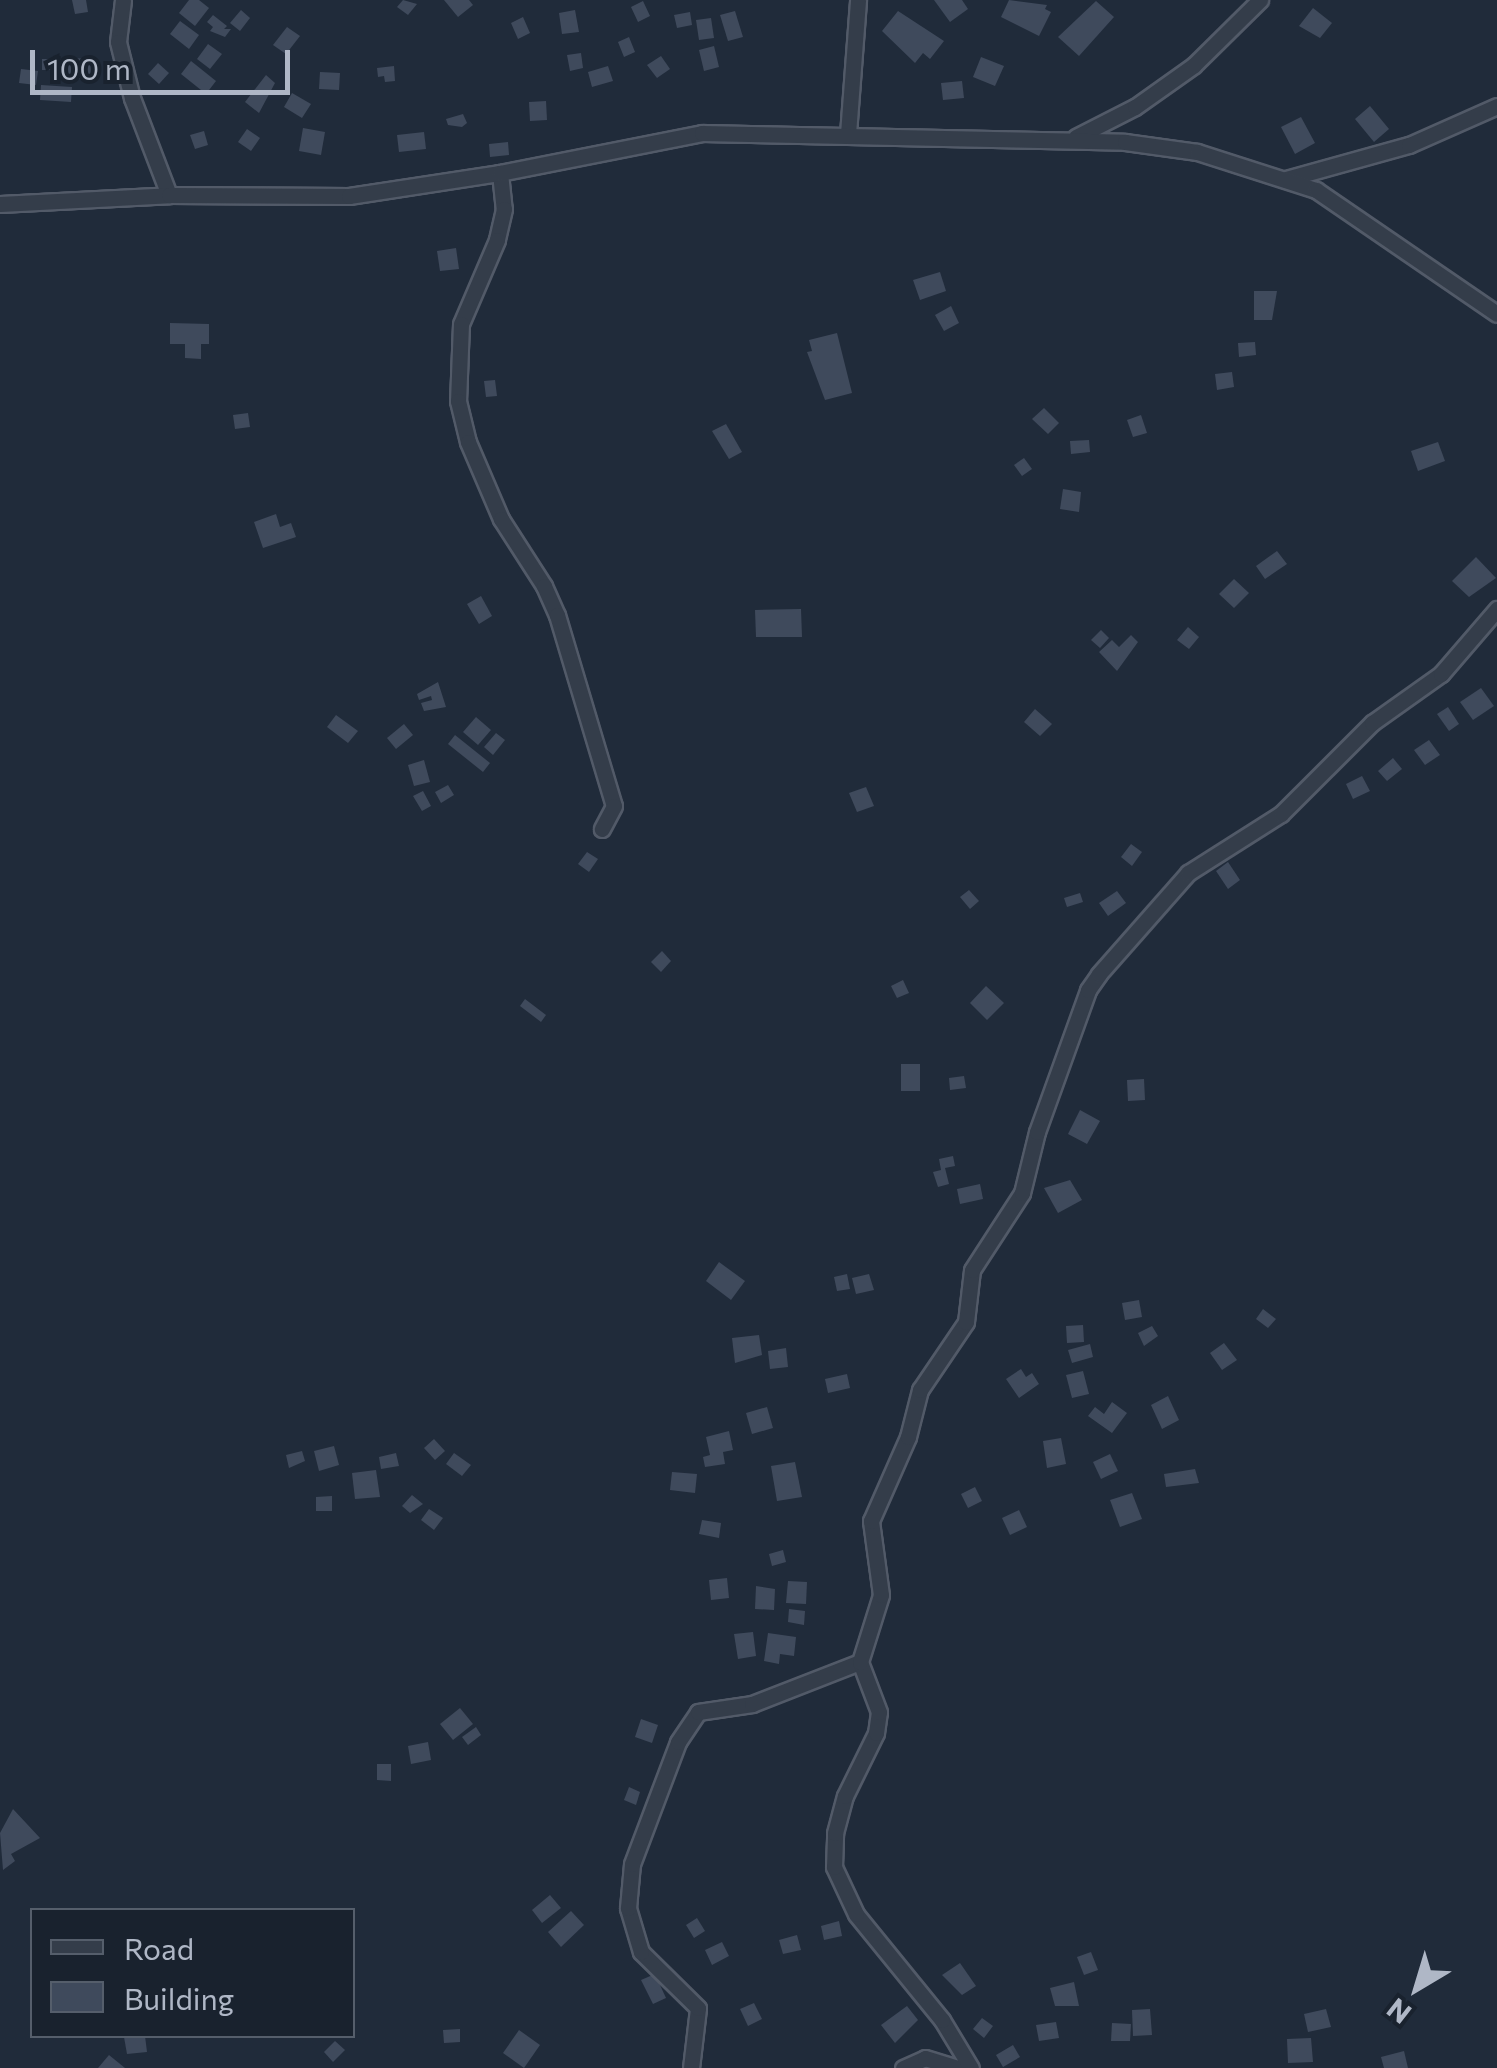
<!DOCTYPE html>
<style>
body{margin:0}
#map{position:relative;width:1497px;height:2068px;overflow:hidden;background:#202b3a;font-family:Commissioner,sans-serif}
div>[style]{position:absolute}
.building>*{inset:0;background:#3f4a5c}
.roads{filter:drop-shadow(2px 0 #525a68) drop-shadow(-2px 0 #525a68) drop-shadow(0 2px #525a68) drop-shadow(0 -2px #525a68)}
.street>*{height:15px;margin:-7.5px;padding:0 7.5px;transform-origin:7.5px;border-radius:7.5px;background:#343d4a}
span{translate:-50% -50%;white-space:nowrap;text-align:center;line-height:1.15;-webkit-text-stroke:8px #19222e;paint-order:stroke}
.legend{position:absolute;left:30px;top:1908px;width:325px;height:130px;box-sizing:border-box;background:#19222e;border:2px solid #555e6b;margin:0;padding:12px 18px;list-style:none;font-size:30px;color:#afb7c6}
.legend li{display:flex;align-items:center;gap:20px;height:50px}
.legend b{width:50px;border:2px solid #555e6b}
.north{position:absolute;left:1367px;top:1938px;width:100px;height:100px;-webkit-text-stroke:8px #19222e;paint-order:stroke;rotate:218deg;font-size:28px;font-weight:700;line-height:40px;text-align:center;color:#afb7c6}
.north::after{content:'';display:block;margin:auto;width:35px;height:45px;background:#afb7c6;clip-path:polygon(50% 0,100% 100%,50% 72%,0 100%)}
.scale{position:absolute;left:30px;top:50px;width:260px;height:45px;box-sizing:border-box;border:5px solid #afb7c6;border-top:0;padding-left:12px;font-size:30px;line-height:35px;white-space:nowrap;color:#afb7c6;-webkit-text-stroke:8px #19222e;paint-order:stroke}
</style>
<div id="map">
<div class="building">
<i style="clip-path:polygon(72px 0,86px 0,88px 12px,75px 14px)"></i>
<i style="clip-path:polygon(189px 0,199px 0,209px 8px,195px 26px,179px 13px)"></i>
<i style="clip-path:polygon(403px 0,417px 4px,408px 15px,397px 7px)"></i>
<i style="clip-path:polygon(444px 0,469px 0,473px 5px,458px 17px)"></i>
<i style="clip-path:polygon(934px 0,962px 0,968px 9px,950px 22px)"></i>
<i style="clip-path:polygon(1009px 0,1047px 5px,1045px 9px,1051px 12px,1039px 36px,1001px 17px)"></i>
<i style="clip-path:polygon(643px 1px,650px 16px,638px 22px,631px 7px)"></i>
<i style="clip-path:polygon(1096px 1px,1114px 17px,1079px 56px,1058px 37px)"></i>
<i style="clip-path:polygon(1313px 8px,1332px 23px,1320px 38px,1299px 26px)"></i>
<i style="clip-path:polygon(241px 10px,250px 18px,240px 31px,230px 23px)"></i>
<i style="clip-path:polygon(575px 10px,579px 32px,562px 34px,559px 13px)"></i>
<i style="clip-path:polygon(735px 11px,743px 37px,728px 41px,720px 15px)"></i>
<i style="clip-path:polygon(898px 11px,944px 41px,930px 59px,923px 53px,915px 63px,882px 31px)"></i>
<i style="clip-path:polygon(690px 12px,692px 25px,677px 28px,674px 15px)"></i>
<i style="clip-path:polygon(213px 15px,227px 26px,224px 29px,231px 29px,225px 37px,210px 31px,213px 27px,207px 22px)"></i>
<i style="clip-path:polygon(523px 17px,530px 33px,518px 39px,511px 23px)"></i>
<i style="clip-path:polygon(711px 18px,714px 38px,699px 40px,696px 20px)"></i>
<i style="clip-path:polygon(180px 21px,199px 35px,189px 49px,170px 34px)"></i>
<i style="clip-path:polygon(287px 27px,300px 36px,286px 54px,273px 45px)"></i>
<i style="clip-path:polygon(629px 37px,635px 52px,624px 57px,618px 42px)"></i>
<i style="clip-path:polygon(208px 44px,222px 54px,210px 69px,197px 59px)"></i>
<i style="clip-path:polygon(714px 46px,719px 67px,704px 71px,699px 50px)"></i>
<i style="clip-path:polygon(581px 53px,583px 68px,570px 71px,567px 55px)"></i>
<i style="clip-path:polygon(661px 56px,670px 69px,657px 78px,647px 65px)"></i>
<i style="clip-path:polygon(981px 57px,1004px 66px,995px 86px,973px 77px)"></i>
<i style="clip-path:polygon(67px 58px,97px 59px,97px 79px,67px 79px)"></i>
<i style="clip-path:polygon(42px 59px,63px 59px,64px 70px,42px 70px)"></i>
<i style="clip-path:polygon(191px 61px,216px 81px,206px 94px,181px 74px)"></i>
<i style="clip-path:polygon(158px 63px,169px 73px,159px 84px,148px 74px)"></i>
<i style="clip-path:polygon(394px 66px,395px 81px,385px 82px,384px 76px,378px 77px,377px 68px)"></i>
<i style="clip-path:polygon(608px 66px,613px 81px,592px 87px,588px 72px)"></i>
<i style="clip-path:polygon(21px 69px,38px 71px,36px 85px,19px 83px)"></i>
<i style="clip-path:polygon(320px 72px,340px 73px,339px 90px,319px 89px)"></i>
<i style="clip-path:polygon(266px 75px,275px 83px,259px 113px,245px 102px)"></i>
<i style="clip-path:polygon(962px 81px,964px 98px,943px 100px,941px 83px)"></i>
<i style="clip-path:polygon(41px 85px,72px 87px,71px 102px,40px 100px)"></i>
<i style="clip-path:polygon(292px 93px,311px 104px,302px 118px,284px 107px)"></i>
<i style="clip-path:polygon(546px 101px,547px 120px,530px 121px,529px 102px)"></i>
<i style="clip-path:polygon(1370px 106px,1389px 129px,1374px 142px,1355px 119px)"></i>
<i style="clip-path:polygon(463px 114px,467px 123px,462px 127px,448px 125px,446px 119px)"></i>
<i style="clip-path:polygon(1301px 117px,1315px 143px,1295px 154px,1281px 127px)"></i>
<i style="clip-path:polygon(303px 128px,325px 132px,321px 155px,299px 151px)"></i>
<i style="clip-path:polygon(247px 129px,260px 138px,251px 151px,238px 142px)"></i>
<i style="clip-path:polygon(204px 131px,208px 145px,195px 149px,190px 135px)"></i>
<i style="clip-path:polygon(424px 132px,426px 149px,399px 152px,397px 135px)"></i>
<i style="clip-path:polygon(508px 142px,509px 155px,490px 157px,489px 144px)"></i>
<i style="clip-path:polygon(456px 248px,459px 269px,440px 271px,437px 251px)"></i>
<i style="clip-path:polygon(940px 272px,946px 291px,920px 300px,913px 280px)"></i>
<i style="clip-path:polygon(1254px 291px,1277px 291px,1272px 320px,1254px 320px)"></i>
<i style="clip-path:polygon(951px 306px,959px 323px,944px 331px,935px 315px)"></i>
<i style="clip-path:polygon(170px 323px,209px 324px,209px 344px,201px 344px,201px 359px,185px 358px,185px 344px,170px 344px)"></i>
<i style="clip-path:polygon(837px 333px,852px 393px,825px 400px,807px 352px,812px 351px,809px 340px)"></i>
<i style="clip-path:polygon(1255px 342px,1256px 355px,1239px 357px,1238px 343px)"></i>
<i style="clip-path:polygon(1232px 372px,1234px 387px,1217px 390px,1215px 374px)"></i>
<i style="clip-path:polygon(495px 380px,497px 396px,486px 397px,484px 381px)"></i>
<i style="clip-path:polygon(1044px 408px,1059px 423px,1048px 434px,1032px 419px)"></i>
<i style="clip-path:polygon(248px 413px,250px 427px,235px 429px,233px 415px)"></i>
<i style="clip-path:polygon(1141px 415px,1147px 433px,1133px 437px,1127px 420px)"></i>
<i style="clip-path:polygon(726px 424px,742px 452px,729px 459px,712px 431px)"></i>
<i style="clip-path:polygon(1089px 440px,1090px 452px,1071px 454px,1070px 441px)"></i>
<i style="clip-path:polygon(1438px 442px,1445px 461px,1418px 471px,1411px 451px)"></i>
<i style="clip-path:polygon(1024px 458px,1032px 469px,1022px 476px,1014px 465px)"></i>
<i style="clip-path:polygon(1063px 489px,1081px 492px,1079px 512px,1060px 509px)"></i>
<i style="clip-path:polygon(276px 514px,280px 527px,291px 523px,296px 537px,263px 548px,254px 522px)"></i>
<i style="clip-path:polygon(1277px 551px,1287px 564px,1265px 579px,1256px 566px)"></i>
<i style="clip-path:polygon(1476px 557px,1496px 578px,1469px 597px,1452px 581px)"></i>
<i style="clip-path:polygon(1234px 579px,1249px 593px,1234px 608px,1219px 594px)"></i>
<i style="clip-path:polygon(481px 596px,492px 616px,479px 624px,467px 604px)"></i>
<i style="clip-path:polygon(801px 609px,802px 637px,756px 637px,755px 610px)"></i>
<i style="clip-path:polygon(1188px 627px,1199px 637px,1189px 649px,1177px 640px)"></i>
<i style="clip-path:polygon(1101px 630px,1109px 638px,1100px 648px,1091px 640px)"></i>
<i style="clip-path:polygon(1131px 635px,1138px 642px,1117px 671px,1099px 652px,1112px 640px,1119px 647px)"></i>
<i style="clip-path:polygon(438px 682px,446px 707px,424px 711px,421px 703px,432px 700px,431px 696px,419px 700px,417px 694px)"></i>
<i style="clip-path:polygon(1481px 688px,1494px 706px,1473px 720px,1460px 702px)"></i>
<i style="clip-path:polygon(1448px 707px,1459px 724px,1449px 731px,1437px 714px)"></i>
<i style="clip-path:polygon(1035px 709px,1052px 724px,1040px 736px,1024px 722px)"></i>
<i style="clip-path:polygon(336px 715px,358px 731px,348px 743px,327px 727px)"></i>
<i style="clip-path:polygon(476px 717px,491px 730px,478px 745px,463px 732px)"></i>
<i style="clip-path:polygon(404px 724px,413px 735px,396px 749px,387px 738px)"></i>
<i style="clip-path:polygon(496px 733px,505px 740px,493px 755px,484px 747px)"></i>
<i style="clip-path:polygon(455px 735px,490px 763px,483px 772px,448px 744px)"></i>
<i style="clip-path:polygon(1429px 740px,1440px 755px,1425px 765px,1414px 750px)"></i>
<i style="clip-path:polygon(1393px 758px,1402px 769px,1387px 781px,1378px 771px)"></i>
<i style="clip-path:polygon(424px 760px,430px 782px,414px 786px,408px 765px)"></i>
<i style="clip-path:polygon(1362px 776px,1370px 791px,1353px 799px,1346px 784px)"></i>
<i style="clip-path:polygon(448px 785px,454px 795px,441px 803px,435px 792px)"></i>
<i style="clip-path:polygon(866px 787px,874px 806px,857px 812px,849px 793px)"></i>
<i style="clip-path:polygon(423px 791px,431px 806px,422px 811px,413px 796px)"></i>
<i style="clip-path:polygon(1131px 844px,1142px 852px,1132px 866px,1121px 857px)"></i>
<i style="clip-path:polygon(587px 852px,598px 859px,589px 872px,578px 864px)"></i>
<i style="clip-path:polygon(1228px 862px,1240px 880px,1228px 889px,1216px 871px)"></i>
<i style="clip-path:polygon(969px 890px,979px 901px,970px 909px,960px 897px)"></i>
<i style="clip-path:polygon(1117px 891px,1126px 903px,1108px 916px,1099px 903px)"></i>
<i style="clip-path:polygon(1080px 893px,1083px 902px,1067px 907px,1064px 898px)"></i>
<i style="clip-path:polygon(662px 951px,671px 961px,661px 972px,651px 962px)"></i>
<i style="clip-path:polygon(903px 980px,909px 993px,897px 998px,891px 986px)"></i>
<i style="clip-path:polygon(986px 986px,1004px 1003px,987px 1020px,970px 1003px)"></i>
<i style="clip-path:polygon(525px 999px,546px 1015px,541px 1022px,520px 1006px)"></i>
<i style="clip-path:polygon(901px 1064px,920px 1064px,920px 1091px,901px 1091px)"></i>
<i style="clip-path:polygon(964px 1076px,966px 1088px,950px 1090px,949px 1078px)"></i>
<i style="clip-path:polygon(1144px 1079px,1145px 1100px,1128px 1101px,1127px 1080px)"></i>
<i style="clip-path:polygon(1080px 1110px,1100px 1121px,1087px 1144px,1068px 1134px)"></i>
<i style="clip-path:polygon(953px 1156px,955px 1166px,945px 1168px,949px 1184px,938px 1187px,933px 1172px,941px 1170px,939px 1159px)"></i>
<i style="clip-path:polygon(1070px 1180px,1082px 1200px,1058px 1213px,1044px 1188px)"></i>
<i style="clip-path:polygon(980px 1184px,983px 1199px,960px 1204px,957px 1189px)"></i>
<i style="clip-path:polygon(719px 1262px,745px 1281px,731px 1300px,706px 1281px)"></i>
<i style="clip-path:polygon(847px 1274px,850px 1289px,837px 1291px,834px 1277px)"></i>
<i style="clip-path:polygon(869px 1274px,874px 1290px,856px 1294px,852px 1278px)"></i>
<i style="clip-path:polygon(1139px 1300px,1142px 1317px,1125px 1320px,1122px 1303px)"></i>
<i style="clip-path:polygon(1263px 1309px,1276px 1319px,1268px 1328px,1256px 1319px)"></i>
<i style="clip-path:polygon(1083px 1325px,1084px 1342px,1067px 1343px,1066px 1326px)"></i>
<i style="clip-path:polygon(1152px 1326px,1158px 1336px,1144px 1346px,1138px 1333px)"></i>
<i style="clip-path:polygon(759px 1335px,762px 1355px,735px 1363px,732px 1338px)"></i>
<i style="clip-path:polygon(1224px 1343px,1237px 1360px,1222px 1370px,1210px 1353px)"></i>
<i style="clip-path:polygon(1090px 1344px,1093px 1357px,1072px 1363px,1068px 1350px)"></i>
<i style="clip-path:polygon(786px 1348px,788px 1367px,770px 1369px,768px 1351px)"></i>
<i style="clip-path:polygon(1021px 1369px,1026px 1377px,1032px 1373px,1039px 1384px,1019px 1398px,1006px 1379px)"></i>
<i style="clip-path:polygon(1083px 1371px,1089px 1394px,1072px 1398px,1066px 1375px)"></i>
<i style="clip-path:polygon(847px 1374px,850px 1388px,828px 1393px,825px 1379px)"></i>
<i style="clip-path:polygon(1168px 1396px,1179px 1420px,1162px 1429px,1151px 1405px)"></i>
<i style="clip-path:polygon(1112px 1402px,1127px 1413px,1112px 1433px,1088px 1416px,1095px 1407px,1104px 1414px)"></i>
<i style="clip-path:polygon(767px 1407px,773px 1428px,752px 1434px,746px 1413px)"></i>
<i style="clip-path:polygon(729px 1431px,733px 1450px,723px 1452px,725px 1464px,705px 1467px,703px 1457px,710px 1455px,706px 1437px)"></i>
<i style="clip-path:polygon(1061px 1438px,1066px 1464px,1047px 1468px,1043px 1441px)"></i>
<i style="clip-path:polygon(434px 1439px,445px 1451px,435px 1460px,424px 1448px)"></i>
<i style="clip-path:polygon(334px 1446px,339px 1465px,319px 1471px,314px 1451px)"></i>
<i style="clip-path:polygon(302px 1451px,305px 1461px,289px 1468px,286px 1455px)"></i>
<i style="clip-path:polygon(396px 1453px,399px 1466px,381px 1469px,379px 1457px)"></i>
<i style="clip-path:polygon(454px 1453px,471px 1465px,462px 1476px,446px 1464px)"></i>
<i style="clip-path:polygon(1110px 1454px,1118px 1471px,1101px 1479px,1093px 1462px)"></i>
<i style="clip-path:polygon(795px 1462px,802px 1497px,777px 1501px,771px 1466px)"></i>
<i style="clip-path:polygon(1195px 1469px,1199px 1483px,1166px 1487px,1164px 1474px)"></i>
<i style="clip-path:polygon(376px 1470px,380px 1497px,355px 1499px,352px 1473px)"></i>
<i style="clip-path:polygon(672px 1472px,697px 1474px,695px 1493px,670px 1490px)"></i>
<i style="clip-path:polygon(975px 1487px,982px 1501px,968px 1508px,961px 1494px)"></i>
<i style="clip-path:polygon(1132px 1493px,1142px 1519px,1120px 1527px,1110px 1500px)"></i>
<i style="clip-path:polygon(412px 1495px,423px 1504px,410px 1513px,402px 1506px)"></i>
<i style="clip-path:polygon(332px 1496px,332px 1511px,316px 1511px,316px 1497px)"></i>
<i style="clip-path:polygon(429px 1509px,443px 1518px,434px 1530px,421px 1520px)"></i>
<i style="clip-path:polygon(1019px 1510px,1027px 1527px,1010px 1535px,1002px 1518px)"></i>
<i style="clip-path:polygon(702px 1520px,721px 1523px,719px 1538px,699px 1534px)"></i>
<i style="clip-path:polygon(783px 1550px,786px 1562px,772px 1566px,769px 1554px)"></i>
<i style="clip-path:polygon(727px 1578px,729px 1598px,711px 1600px,709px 1580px)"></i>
<i style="clip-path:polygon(788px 1581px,807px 1582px,806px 1604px,786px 1603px)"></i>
<i style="clip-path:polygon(756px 1586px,775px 1589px,774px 1610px,755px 1609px)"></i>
<i style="clip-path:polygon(789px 1609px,805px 1611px,804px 1625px,788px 1622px)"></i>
<i style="clip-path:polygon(753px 1632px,756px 1656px,738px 1659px,734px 1634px)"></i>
<i style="clip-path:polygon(768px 1633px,796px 1637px,794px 1656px,780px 1654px,779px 1664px,764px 1661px)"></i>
<i style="clip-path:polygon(460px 1708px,473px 1724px,453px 1740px,440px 1724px)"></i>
<i style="clip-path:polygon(641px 1719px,658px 1725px,652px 1743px,635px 1737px)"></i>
<i style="clip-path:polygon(476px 1727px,481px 1735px,468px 1745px,462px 1737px)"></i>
<i style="clip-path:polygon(428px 1742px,431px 1760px,411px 1764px,408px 1746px)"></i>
<i style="clip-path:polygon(377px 1764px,391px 1764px,391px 1781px,377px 1780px)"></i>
<i style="clip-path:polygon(629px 1787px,640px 1792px,636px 1805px,624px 1800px)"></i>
<i style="clip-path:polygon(13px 1809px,40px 1838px,11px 1854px,15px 1861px,3px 1870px,0 1833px)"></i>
<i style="clip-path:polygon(550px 1895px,561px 1908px,542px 1923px,532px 1910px)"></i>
<i style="clip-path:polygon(571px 1911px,584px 1925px,561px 1947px,548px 1932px)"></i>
<i style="clip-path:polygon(697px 1918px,705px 1931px,694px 1938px,686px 1925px)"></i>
<i style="clip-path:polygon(839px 1921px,842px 1936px,824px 1940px,821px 1926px)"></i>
<i style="clip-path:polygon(797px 1935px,801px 1950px,783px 1954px,779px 1940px)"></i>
<i style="clip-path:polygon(722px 1942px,729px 1956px,712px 1965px,705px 1950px)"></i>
<i style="clip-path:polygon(1091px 1952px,1098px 1970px,1084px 1975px,1077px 1957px)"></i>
<i style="clip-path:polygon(960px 1963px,976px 1986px,962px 1995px,942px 1975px)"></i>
<i style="clip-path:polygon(655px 1974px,666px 1998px,653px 2004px,641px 1980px)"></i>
<i style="clip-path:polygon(1074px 1982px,1079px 2006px,1055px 2006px,1050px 1988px)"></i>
<i style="clip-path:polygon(754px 2003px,762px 2019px,748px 2026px,740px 2009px)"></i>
<i style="clip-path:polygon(907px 2006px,918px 2020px,895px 2043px,881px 2025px)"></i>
<i style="clip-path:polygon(1150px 2009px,1152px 2035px,1133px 2036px,1132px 2010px)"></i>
<i style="clip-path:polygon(1326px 2009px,1331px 2027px,1308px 2032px,1304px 2014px)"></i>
<i style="clip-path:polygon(982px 2018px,993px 2026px,984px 2038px,973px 2029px)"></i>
<i style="clip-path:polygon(1056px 2022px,1059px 2038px,1039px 2041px,1036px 2025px)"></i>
<i style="clip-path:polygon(1112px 2023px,1131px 2024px,1130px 2041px,1111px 2041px)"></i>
<i style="clip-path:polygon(460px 2029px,460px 2042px,444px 2043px,443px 2030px)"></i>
<i style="clip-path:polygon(519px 2030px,540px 2045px,524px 2068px,503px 2053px)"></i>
<i style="clip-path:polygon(145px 2036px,147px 2052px,127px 2054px,124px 2037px)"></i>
<i style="clip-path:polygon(1311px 2038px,1313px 2062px,1288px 2063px,1287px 2039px)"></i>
<i style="clip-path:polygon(335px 2041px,345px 2050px,333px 2062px,324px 2052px)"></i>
<i style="clip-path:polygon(1013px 2045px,1020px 2057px,1003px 2067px,996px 2055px)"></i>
<i style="clip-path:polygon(1404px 2051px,1408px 2068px,1384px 2068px,1381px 2057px)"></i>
<i style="clip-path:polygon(109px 2055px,125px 2068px,98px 2068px)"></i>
</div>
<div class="roads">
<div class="street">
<i style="left:123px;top:0;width:42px;rotate:96.8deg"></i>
<i style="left:118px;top:42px;width:58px;rotate:76deg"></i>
<i style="left:132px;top:98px;width:104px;rotate:69.1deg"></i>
<i style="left:848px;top:134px;width:134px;rotate:-85.7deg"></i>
<i style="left:1076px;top:137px;width:66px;rotate:-27deg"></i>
<i style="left:1135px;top:107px;width:72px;rotate:-35.4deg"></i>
<i style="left:1194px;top:65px;width:93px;rotate:-44.6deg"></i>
<i style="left:500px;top:173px;width:36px;rotate:84deg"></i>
<i style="left:504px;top:209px;width:32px;rotate:103deg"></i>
<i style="left:497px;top:240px;width:91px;rotate:113.2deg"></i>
<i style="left:461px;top:324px;width:77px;rotate:92.2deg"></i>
<i style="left:458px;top:401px;width:42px;rotate:76.3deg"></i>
<i style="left:468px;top:442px;width:84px;rotate:66.8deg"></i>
<i style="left:501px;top:519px;width:80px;rotate:57.3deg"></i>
<i style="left:544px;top:586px;width:32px;rotate:66deg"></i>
<i style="left:557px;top:615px;width:199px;rotate:73.4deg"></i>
<i style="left:614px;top:806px;width:26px;rotate:118deg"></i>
<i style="left:1286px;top:179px;width:128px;rotate:-15.5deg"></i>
<i style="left:1409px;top:145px;width:96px;rotate:-23.9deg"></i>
<i style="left:0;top:204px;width:169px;rotate:-3deg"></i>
<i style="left:169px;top:195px;width:180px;rotate:0.3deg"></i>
<i style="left:349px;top:196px;width:153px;rotate:-8.7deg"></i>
<i style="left:500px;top:173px;width:206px;rotate:-11.2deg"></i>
<i style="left:702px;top:133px;width:423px;rotate:1.2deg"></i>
<i style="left:1125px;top:142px;width:73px;rotate:7.9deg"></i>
<i style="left:1197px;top:152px;width:125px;rotate:17.7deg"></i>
<i style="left:1316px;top:190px;width:219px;rotate:34.4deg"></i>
<i style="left:691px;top:2068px;width:60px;rotate:-83.3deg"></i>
<i style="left:698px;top:2008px;width:80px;rotate:-135.5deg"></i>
<i style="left:641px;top:1952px;width:46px;rotate:-106.5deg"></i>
<i style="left:628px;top:1908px;width:44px;rotate:-84.8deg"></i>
<i style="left:632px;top:1864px;width:130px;rotate:-69.3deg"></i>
<i style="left:678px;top:1742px;width:36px;rotate:-56deg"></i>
<i style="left:698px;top:1712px;width:55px;rotate:-8.4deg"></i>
<i style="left:752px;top:1704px;width:116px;rotate:-21.3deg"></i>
<i style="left:903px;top:2068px;width:24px;rotate:-24deg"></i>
<i style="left:925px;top:2058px;width:34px;rotate:17deg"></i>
<i style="left:971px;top:2068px;width:56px;rotate:-121.1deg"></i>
<i style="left:942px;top:2020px;width:136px;rotate:-129.1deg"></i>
<i style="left:856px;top:1914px;width:52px;rotate:-115.1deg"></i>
<i style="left:834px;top:1867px;width:34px;rotate:-88deg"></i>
<i style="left:835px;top:1833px;width:38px;rotate:-75deg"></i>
<i style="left:845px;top:1796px;width:70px;rotate:-63.8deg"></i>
<i style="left:876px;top:1733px;width:21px;rotate:-82deg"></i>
<i style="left:879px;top:1712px;width:53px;rotate:-110.8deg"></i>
<i style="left:860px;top:1662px;width:70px;rotate:-72.6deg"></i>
<i style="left:881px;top:1595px;width:75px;rotate:-97.7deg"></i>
<i style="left:871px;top:1521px;width:92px;rotate:-66.2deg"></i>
<i style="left:908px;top:1437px;width:49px;rotate:-75.7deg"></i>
<i style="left:920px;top:1390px;width:82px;rotate:-55.9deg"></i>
<i style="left:966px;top:1322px;width:52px;rotate:-83.4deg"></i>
<i style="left:972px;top:1270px;width:92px;rotate:-57deg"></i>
<i style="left:1022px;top:1193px;width:63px;rotate:-76.2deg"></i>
<i style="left:1037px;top:1132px;width:151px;rotate:-70.2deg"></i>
<i style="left:1088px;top:990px;width:19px;rotate:-55deg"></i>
<i style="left:1099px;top:974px;width:135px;rotate:-48.6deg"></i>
<i style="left:1188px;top:873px;width:110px;rotate:-32.4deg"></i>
<i style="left:1281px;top:814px;width:129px;rotate:-45deg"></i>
<i style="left:1372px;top:723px;width:85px;rotate:-35.4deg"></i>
<i style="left:1441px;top:674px;width:86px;rotate:-49.3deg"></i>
</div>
</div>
<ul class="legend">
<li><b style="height:12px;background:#343d4a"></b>Road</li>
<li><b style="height:28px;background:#3f4a5c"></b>Building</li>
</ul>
<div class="north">N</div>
<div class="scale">100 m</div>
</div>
